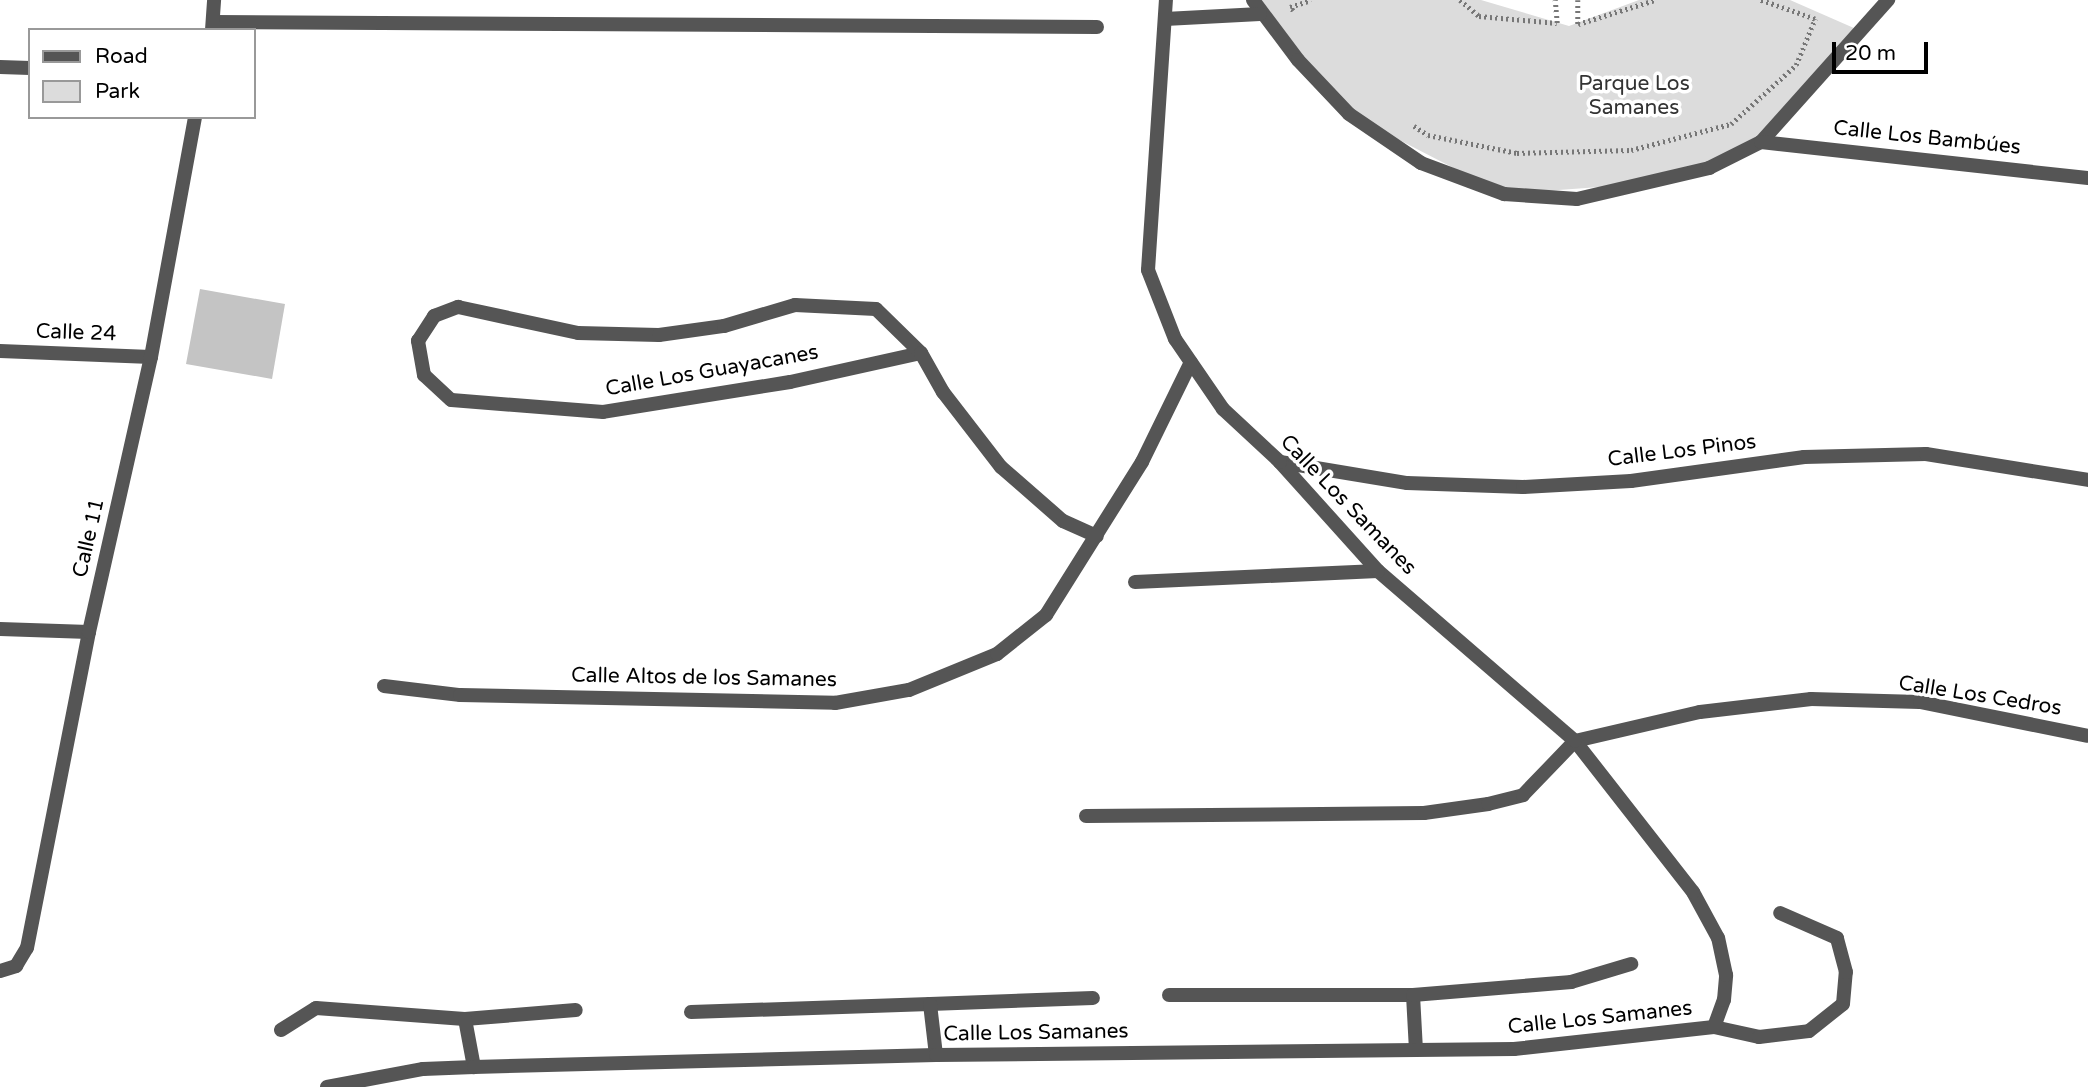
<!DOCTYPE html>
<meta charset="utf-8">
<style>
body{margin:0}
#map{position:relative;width:2088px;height:1087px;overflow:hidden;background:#fff;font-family:"Varela Round",sans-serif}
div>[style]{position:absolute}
.green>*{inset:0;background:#dcdcdc}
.building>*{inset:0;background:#c4c4c4}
.path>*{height:4.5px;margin-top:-2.25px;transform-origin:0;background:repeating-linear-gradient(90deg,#777 0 2px,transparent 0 5.5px)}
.lane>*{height:14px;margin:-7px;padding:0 7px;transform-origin:7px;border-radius:7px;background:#555}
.street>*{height:14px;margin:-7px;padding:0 7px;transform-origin:7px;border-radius:7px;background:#555}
span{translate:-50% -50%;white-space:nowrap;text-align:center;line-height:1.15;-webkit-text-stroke:7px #fff;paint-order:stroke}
.park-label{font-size:21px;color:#333}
.street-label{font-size:21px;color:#000}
.legend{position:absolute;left:28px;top:28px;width:228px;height:91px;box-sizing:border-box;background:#fff;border:2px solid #999;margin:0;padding:9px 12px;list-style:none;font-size:21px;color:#000}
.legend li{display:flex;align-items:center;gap:14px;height:35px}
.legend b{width:35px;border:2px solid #999}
.scale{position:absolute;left:1832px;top:42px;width:96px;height:32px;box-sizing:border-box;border:4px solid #000;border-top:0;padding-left:9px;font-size:21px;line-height:24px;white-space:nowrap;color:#000;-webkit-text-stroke:5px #fff;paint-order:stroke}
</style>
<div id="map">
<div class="green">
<i style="clip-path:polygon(1257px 0,1481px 0,1569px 26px,1639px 0,1790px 0,1863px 32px,1761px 142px,1655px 183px,1504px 194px,1349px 114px)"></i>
</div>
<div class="building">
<i style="clip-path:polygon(200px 289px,285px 304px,272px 379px,186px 364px)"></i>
</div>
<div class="path">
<i style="left:1460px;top:0;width:25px;rotate:40deg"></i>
<i style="left:1479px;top:16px;width:78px;rotate:5.1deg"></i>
<i style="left:1557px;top:23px;width:23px;rotate:-95deg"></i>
<i style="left:1578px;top:0;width:24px;rotate:90deg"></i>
<i style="left:1578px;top:24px;width:81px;rotate:-17.3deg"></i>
<i style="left:1293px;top:11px;width:5px;rotate:-127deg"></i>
<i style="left:1290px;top:7px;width:22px;rotate:-18deg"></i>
<i style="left:1414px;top:126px;width:17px;rotate:33deg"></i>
<i style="left:1428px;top:135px;width:91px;rotate:11.4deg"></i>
<i style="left:1517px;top:153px;width:114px;rotate:-1.5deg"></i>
<i style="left:1631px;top:150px;width:103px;rotate:-14.6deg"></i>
<i style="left:1731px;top:124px;width:88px;rotate:-42.2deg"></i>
<i style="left:1796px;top:65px;width:50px;rotate:-67.6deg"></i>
<i style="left:1815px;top:19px;width:58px;rotate:-160.9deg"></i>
</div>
<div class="lane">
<i style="left:1169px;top:995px;width:244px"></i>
<i style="left:1413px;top:995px;width:55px;rotate:86.9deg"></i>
<i style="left:1413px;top:995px;width:159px;rotate:-4.7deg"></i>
<i style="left:1571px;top:982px;width:63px;rotate:-16.7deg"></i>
<i style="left:930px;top:1004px;width:163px;rotate:-2.1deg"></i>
<i style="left:691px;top:1012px;width:239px;rotate:-1.9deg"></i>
<i style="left:930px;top:1004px;width:51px;rotate:83.3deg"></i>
<i style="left:465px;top:1019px;width:111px;rotate:-4.6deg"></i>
<i style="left:1714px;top:1027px;width:46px;rotate:12.5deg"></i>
<i style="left:1759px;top:1037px;width:50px;rotate:-6.8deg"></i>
<i style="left:1809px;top:1031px;width:43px;rotate:-38.5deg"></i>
<i style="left:1843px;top:1004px;width:32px;rotate:-85deg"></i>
<i style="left:1846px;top:972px;width:35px;rotate:-105deg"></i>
<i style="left:1837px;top:938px;width:62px;rotate:-156.3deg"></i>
<i style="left:281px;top:1030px;width:41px;rotate:-32.2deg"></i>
<i style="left:316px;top:1008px;width:149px;rotate:4.2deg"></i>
<i style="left:465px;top:1019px;width:49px;rotate:79.4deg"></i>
</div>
<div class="street">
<i style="left:1253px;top:0;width:75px;rotate:53.1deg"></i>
<i style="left:1298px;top:60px;width:74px;rotate:46.6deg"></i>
<i style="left:1349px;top:114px;width:87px;rotate:34.2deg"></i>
<i style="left:1421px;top:163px;width:89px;rotate:20.5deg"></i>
<i style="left:1504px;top:194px;width:73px;rotate:3.9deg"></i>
<i style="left:1577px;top:199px;width:136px;rotate:-13.2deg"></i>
<i style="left:1709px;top:168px;width:58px;rotate:-26.6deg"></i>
<i style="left:1761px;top:142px;width:191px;rotate:-48.2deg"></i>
<i style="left:1165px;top:19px;width:95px;rotate:-3deg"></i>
<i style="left:213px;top:22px;width:884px;rotate:0.32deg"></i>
<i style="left:212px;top:30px;width:30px;rotate:-86deg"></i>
<i style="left:0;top:67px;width:30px;rotate:2deg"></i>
<i style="left:1761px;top:142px;width:329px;rotate:6.3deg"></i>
<i style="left:0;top:351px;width:151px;rotate:2.3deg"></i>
<i style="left:921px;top:353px;width:134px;rotate:167.5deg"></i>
<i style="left:790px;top:382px;width:189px;rotate:170.9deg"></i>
<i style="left:603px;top:412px;width:152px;rotate:-175.5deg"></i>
<i style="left:451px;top:400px;width:37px;rotate:-137deg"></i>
<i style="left:424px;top:375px;width:35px;rotate:-100deg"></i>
<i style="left:418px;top:341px;width:30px;rotate:-57deg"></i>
<i style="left:434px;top:316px;width:26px;rotate:-21deg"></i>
<i style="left:458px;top:307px;width:123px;rotate:12.2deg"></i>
<i style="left:578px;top:333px;width:81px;rotate:1.4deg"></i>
<i style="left:659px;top:335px;width:66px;rotate:-7.9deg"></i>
<i style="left:724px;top:326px;width:74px;rotate:-16.5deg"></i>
<i style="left:795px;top:305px;width:81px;rotate:2.8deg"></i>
<i style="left:876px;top:309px;width:63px;rotate:44.4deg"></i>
<i style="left:921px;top:353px;width:45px;rotate:60.6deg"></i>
<i style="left:943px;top:392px;width:95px;rotate:52.3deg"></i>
<i style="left:1001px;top:467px;width:82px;rotate:41.1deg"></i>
<i style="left:1063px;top:521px;width:37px;rotate:24deg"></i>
<i style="left:1280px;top:462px;width:129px;rotate:9.4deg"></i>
<i style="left:1407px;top:483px;width:116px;rotate:2deg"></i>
<i style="left:1523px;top:487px;width:108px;rotate:-3.2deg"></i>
<i style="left:1631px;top:481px;width:175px;rotate:-7.9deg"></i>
<i style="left:1804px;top:457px;width:122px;rotate:-1.4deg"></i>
<i style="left:1926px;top:454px;width:164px;rotate:9.1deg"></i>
<i style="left:1135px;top:582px;width:243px;rotate:-2.6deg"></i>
<i style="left:0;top:629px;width:89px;rotate:1.9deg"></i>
<i style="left:384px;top:686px;width:77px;rotate:6.8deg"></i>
<i style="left:460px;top:695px;width:375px;rotate:1.2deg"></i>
<i style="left:835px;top:703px;width:75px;rotate:-10deg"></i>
<i style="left:909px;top:690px;width:95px;rotate:-22.2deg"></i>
<i style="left:997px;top:654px;width:63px;rotate:-38.5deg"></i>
<i style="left:1046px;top:615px;width:181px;rotate:-57.9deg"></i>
<i style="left:1142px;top:462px;width:111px;rotate:-63.9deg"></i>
<i style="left:1575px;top:741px;width:128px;rotate:-13.1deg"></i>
<i style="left:1700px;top:712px;width:112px;rotate:-6.7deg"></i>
<i style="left:1811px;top:699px;width:109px;rotate:1.6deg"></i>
<i style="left:1920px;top:702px;width:171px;rotate:11.4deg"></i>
<i style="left:1086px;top:816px;width:338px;rotate:-0.5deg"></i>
<i style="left:1424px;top:813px;width:65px;rotate:-8deg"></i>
<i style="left:1488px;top:804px;width:36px;rotate:-14deg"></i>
<i style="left:1523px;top:795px;width:75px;rotate:-46.1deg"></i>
<i style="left:0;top:971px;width:17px;rotate:-17deg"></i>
<i style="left:16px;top:966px;width:21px;rotate:-59deg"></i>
<i style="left:27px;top:948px;width:322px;rotate:-78.9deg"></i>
<i style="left:89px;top:632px;width:282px;rotate:-77.3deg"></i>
<i style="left:151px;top:357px;width:244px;rotate:-79.6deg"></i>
<i style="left:327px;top:1087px;width:98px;rotate:-10.6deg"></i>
<i style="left:423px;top:1069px;width:51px;rotate:-2.2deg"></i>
<i style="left:474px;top:1067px;width:462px;rotate:-1.5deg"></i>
<i style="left:936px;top:1055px;width:578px;rotate:-0.59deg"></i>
<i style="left:1514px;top:1049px;width:201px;rotate:-6.3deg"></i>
<i style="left:1714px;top:1027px;width:29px;rotate:-70deg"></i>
<i style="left:1724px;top:1000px;width:25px;rotate:-85deg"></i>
<i style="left:1726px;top:975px;width:38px;rotate:-102deg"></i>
<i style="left:1718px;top:938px;width:52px;rotate:-118.5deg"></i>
<i style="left:1693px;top:892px;width:192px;rotate:-128deg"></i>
<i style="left:1575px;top:741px;width:260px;rotate:-139.2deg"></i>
<i style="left:1378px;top:571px;width:147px;rotate:-132deg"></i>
<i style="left:1280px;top:462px;width:78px;rotate:-137.1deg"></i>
<i style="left:1223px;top:409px;width:85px;rotate:-124.4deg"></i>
<i style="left:1175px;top:339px;width:74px;rotate:-111.4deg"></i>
<i style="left:1148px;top:270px;width:271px;rotate:-86.2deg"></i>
</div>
<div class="park-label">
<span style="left:1634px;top:96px">Parque Los<br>Samanes</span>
</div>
<div class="street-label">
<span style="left:1927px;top:138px;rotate:6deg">Calle Los Bambúes</span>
<span style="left:76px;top:333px;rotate:2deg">Calle 24</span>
<span style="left:712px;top:371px;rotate:-10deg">Calle Los Guayacanes</span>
<span style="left:1682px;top:451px;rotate:-7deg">Calle Los Pinos</span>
<span style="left:1348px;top:505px;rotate:46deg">Calle Los Samanes</span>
<span style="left:89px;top:538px;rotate:-77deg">Calle 11</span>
<span style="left:704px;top:678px;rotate:1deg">Calle Altos de los Samanes</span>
<span style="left:1980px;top:696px;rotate:9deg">Calle Los Cedros</span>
<span style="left:1600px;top:1018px;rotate:-6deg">Calle Los Samanes</span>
<span style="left:1036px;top:1033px;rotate:-1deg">Calle Los Samanes</span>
</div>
<ul class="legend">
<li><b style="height:9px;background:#555"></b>Road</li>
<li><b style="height:19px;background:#dcdcdc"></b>Park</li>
</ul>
<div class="scale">20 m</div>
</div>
